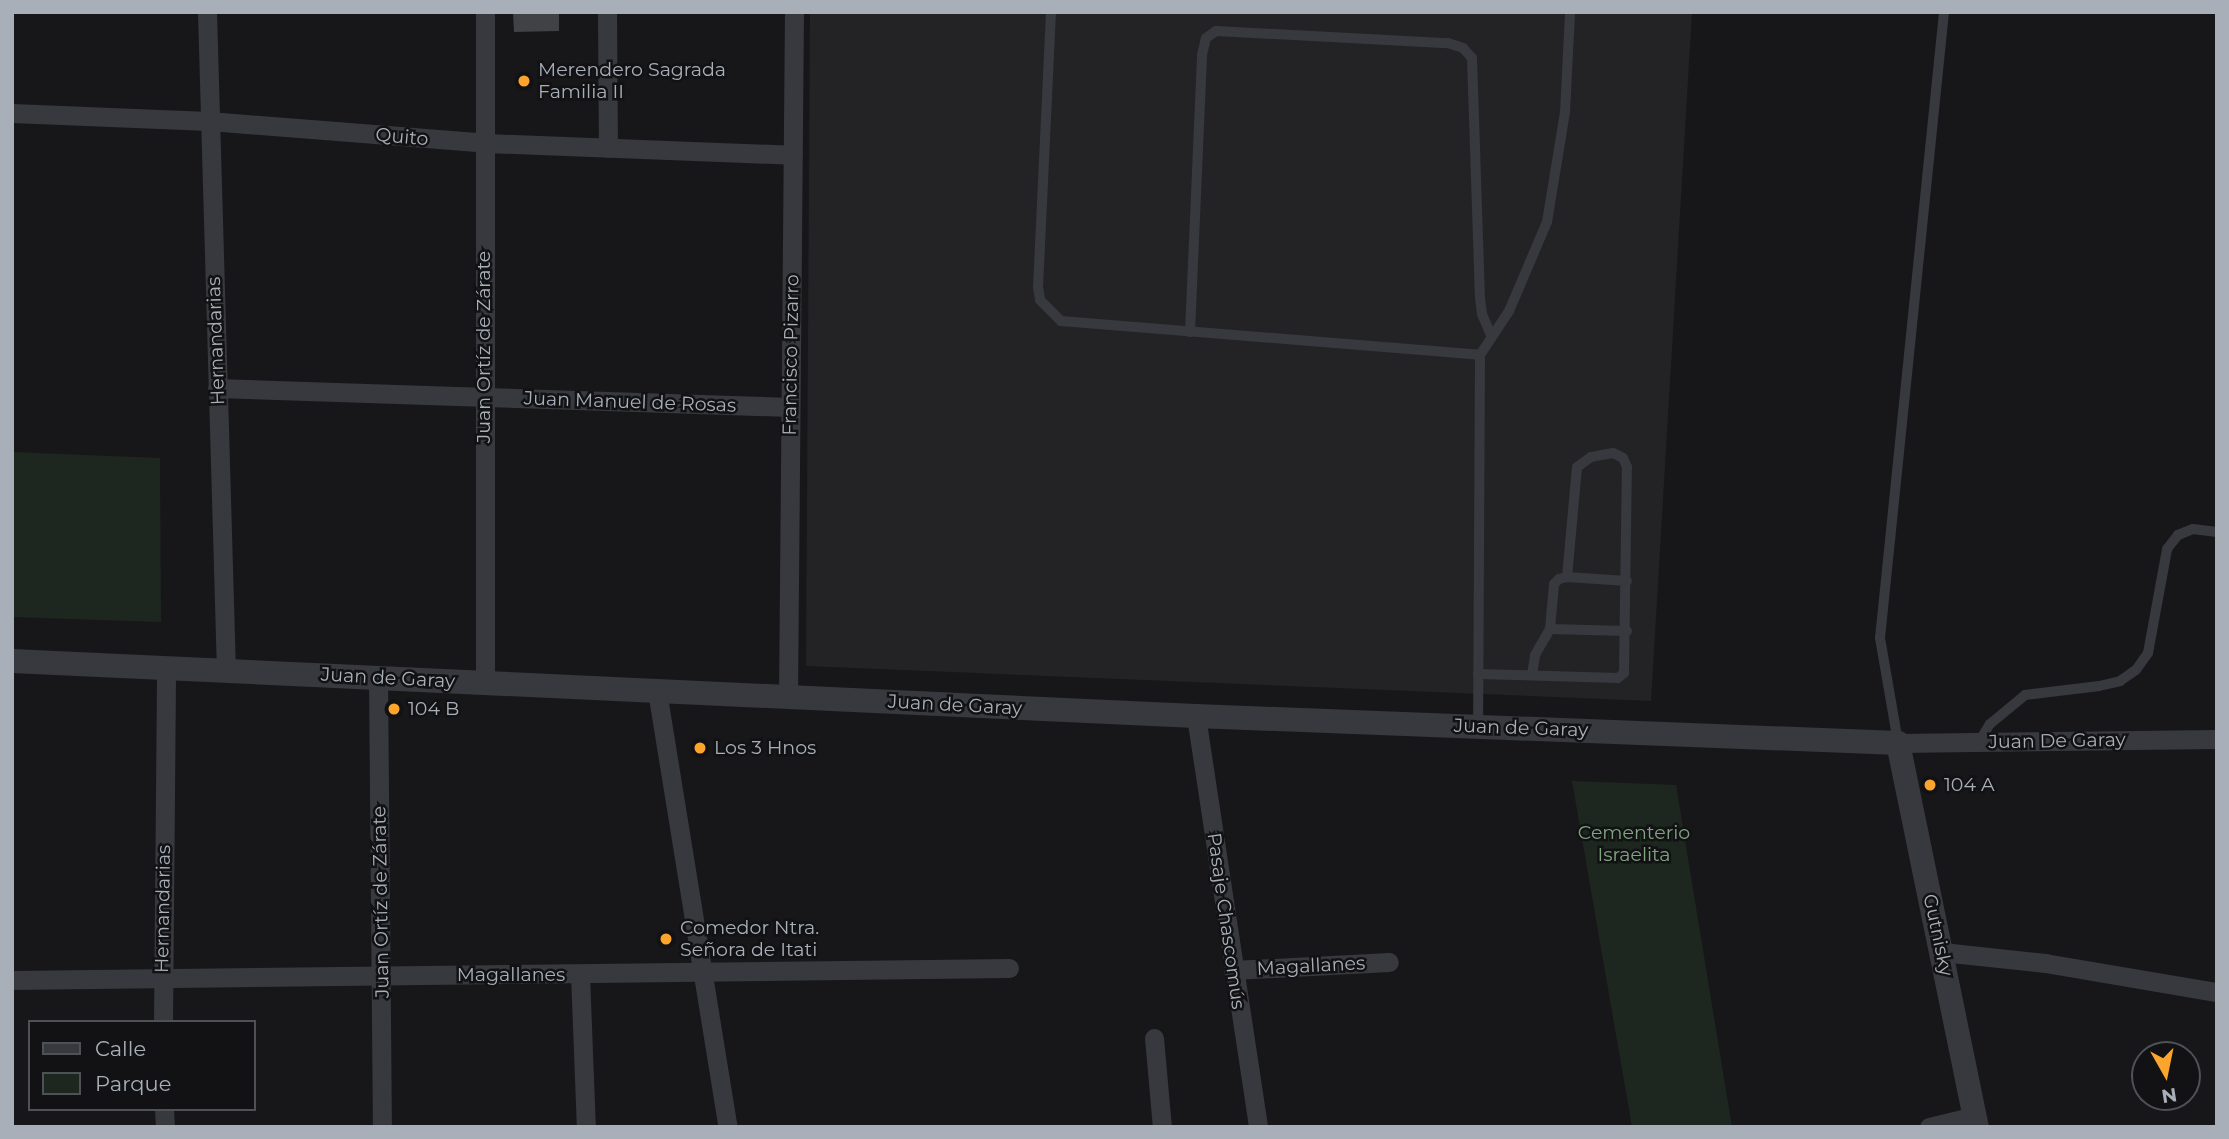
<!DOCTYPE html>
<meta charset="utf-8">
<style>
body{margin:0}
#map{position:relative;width:2229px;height:1139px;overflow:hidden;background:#171719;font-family:Montserrat,sans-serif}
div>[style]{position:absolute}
.built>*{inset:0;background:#232326}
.green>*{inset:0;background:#1e271f}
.building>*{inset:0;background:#414246}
.service>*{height:10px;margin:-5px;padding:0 5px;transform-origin:5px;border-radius:5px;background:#37393e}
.minor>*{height:19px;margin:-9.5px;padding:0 9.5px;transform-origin:9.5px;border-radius:9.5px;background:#37393e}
.tertiary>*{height:24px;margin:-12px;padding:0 12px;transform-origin:12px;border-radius:12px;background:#37393e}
.dots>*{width:19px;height:19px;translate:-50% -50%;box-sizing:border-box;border:4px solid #121214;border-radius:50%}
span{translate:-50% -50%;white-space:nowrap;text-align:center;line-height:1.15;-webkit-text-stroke:5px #121214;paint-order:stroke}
.poi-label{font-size:19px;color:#a8afb9}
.left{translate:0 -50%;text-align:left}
.street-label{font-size:19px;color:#a8afb9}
.park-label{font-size:19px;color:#7fa57e}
.frame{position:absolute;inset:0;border:14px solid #a8afb9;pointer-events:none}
.legend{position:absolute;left:28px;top:1020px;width:228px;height:91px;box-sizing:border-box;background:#121214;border:2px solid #4e5156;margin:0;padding:9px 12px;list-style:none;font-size:21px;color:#a8afb9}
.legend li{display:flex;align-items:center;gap:14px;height:35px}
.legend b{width:35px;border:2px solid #4e5156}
.north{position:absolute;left:2131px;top:1041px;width:70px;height:70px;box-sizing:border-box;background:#121214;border:2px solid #4e5156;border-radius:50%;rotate:171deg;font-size:19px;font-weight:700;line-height:28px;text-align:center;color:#a8afb9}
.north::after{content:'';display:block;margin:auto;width:24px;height:32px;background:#fca52c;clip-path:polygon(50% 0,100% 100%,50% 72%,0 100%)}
</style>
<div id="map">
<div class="built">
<i style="clip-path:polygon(810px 12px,1692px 12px,1651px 701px,806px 666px)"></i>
</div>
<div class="green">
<i style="clip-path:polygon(12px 452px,160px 458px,161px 622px,12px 617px)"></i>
<i style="clip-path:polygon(1572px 781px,1676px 785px,1732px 1127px,1632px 1127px)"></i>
</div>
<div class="building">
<i style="clip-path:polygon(513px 12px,559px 12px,559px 31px,514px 32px)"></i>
</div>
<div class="service">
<i style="left:1051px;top:12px;width:275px;rotate:92.7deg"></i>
<i style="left:1038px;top:287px;width:13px;rotate:81deg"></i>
<i style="left:1040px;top:300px;width:30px;rotate:45deg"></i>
<i style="left:1061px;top:321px;width:420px;rotate:4.6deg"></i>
<i style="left:1480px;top:355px;width:371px;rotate:90.3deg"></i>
<i style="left:1190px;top:332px;width:277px;rotate:-87.5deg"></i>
<i style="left:1202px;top:55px;width:17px;rotate:-77deg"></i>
<i style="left:1206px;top:38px;width:12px;rotate:-35deg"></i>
<i style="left:1216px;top:31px;width:232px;rotate:3deg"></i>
<i style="left:1448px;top:43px;width:16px;rotate:18deg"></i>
<i style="left:1463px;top:48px;width:13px;rotate:48deg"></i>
<i style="left:1472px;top:58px;width:240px;rotate:88.1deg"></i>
<i style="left:1480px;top:298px;width:16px;rotate:83deg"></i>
<i style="left:1482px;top:314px;width:25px;rotate:67deg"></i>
<i style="left:1480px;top:355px;width:53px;rotate:-56.6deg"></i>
<i style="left:1509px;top:311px;width:97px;rotate:-66.9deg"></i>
<i style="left:1547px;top:222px;width:111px;rotate:-80.7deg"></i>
<i style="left:1565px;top:112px;width:100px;rotate:-87.1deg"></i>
<i style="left:1550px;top:629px;width:77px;rotate:1.5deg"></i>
<i style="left:1478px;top:674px;width:140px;rotate:1.6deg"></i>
<i style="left:1618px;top:678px;width:8px;rotate:-40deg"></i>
<i style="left:1624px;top:673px;width:206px;rotate:-89.2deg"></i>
<i style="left:1627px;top:467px;width:10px;rotate:-114deg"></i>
<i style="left:1623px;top:458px;width:11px;rotate:-153deg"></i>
<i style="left:1613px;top:453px;width:22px;rotate:170deg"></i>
<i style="left:1591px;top:457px;width:17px;rotate:144deg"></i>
<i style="left:1577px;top:467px;width:110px;rotate:95.2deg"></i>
<i style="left:1532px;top:675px;width:20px;rotate:-81deg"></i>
<i style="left:1535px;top:655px;width:30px;rotate:-60deg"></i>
<i style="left:1550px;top:629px;width:45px;rotate:-84.9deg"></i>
<i style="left:1554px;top:584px;width:7px;rotate:-45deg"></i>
<i style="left:1559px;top:579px;width:8px;rotate:-14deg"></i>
<i style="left:1567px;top:577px;width:60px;rotate:3.8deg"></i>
<i style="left:1898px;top:742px;width:106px;rotate:-99.8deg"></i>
<i style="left:1880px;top:638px;width:629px;rotate:-84.16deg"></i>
<i style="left:1979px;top:742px;width:21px;rotate:-59deg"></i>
<i style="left:1990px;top:724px;width:45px;rotate:-39.6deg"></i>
<i style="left:2025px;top:695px;width:75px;rotate:-6.9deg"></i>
<i style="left:2099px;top:686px;width:22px;rotate:-13deg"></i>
<i style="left:2120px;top:681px;width:19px;rotate:-35deg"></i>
<i style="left:2136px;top:670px;width:21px;rotate:-55deg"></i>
<i style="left:2148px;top:653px;width:106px;rotate:-79.6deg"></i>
<i style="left:2167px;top:549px;width:18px;rotate:-52deg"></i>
<i style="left:2178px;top:535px;width:16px;rotate:-22deg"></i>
<i style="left:2193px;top:529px;width:24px;rotate:7deg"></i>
</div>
<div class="minor">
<i style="left:207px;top:12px;width:658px;rotate:88.35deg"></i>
<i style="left:607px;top:12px;width:136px;rotate:89.6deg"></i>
<i style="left:12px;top:113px;width:197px;rotate:2.3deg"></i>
<i style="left:209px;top:121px;width:278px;rotate:4.5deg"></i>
<i style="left:486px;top:143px;width:307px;rotate:2.2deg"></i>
<i style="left:217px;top:388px;width:573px;rotate:1.9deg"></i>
<i style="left:378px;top:677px;width:450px;rotate:89.5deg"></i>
<i style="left:485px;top:682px;width:670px;rotate:-90deg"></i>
<i style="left:657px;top:691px;width:442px;rotate:80.8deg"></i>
<i style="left:788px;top:698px;width:686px;rotate:-89.5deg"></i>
<i style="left:1196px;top:716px;width:416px;rotate:81.4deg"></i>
<i style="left:1898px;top:743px;width:319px;rotate:-0.7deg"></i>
<i style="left:1942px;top:952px;width:104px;rotate:6.1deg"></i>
<i style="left:2045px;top:963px;width:174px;rotate:9.6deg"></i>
<i style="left:1233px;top:970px;width:156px;rotate:-2.9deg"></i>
<i style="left:580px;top:974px;width:153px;rotate:87.8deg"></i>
<i style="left:12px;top:980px;width:997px;rotate:-0.69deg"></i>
<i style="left:163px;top:1022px;width:352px;rotate:-89.5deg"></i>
<i style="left:1154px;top:1038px;width:89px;rotate:84.9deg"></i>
<i style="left:164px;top:1109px;width:18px;rotate:87deg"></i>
<i style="left:1929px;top:1127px;width:46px;rotate:-13.7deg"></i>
</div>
<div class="tertiary">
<i style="left:12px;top:661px;width:1185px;rotate:2.66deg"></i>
<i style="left:1196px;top:716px;width:703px;rotate:2.2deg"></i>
<i style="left:1898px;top:743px;width:392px;rotate:78.4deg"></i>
</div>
<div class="dots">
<i style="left:524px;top:81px;background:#fca52c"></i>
<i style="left:394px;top:709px;background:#fca52c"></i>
<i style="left:700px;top:748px;background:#fca52c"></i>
<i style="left:1930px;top:785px;background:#fca52c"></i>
<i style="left:666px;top:939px;background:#fca52c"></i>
</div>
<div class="poi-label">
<span class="left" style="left:538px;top:81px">Merendero Sagrada<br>Familia II</span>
<span class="left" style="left:408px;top:709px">104 B</span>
<span class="left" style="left:714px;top:748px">Los 3 Hnos</span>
<span class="left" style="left:1944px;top:785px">104 A</span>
<span class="left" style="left:680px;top:939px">Comedor Ntra.<br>Señora de Itati</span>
</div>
<div class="street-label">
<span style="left:402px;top:137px;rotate:5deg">Quito</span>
<span style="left:216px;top:341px;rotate:-92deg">Hernandarias</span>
<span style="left:484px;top:347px;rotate:-90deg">Juan Ortíz de Zárate</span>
<span style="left:791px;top:355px;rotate:-89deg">Francisco Pizarro</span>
<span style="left:630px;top:402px;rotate:2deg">Juan Manuel de Rosas</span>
<span style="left:388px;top:678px;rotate:3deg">Juan de Garay</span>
<span style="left:955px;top:705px;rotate:3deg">Juan de Garay</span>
<span style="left:1521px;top:728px;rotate:2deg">Juan de Garay</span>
<span style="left:2057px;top:741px;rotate:-1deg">Juan De Garay</span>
<span style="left:381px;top:902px;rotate:-91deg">Juan Ortíz de Zárate</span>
<span style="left:163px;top:909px;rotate:-89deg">Hernandarias</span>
<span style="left:1226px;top:921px;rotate:82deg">Pasaje Chascomús</span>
<span style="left:1938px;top:935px;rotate:78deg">Gutnisky</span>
<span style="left:1311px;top:966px;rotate:-3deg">Magallanes</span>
<span style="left:511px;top:975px">Magallanes</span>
</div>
<div class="park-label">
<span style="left:1634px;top:844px">Cementerio<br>Israelita</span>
</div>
<div class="frame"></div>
<ul class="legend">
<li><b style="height:9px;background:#37393e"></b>Calle</li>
<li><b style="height:19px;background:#1e271f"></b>Parque</li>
</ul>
<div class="north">N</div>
</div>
